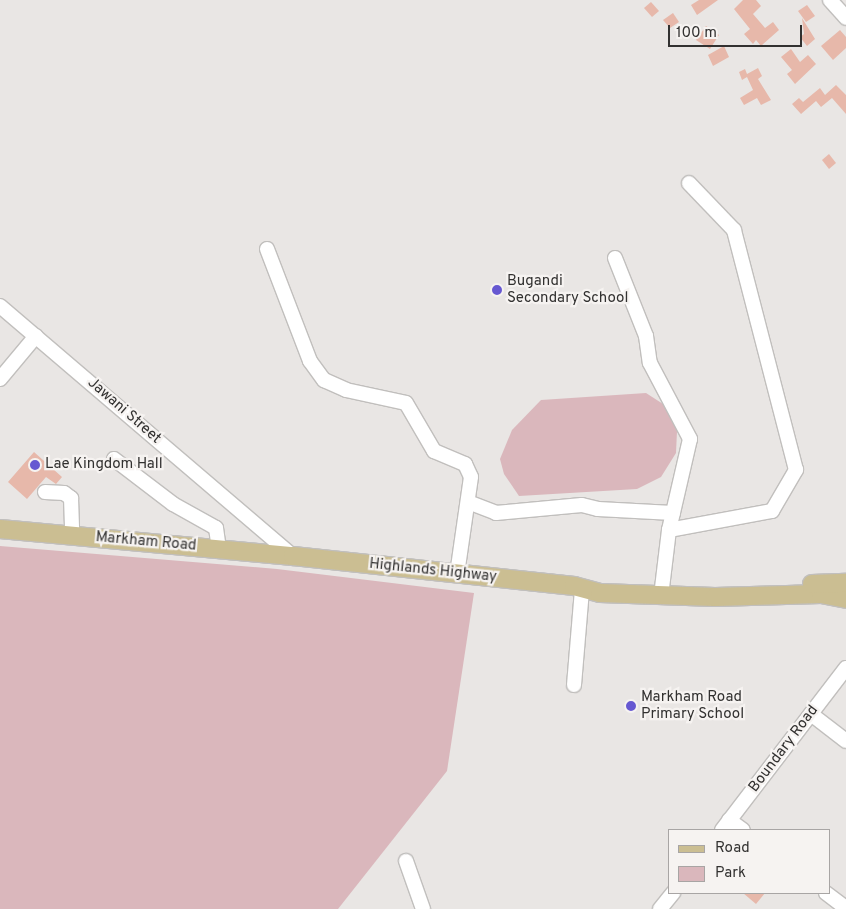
<!DOCTYPE html>
<style>
body{margin:0}
#map{position:relative;width:846px;height:909px;overflow:hidden;background:#e9e6e4;font-family:Overpass,sans-serif}
div>[style]{position:absolute}
.green>*{inset:0;background:#dab7bc}
.building>*{inset:0;background:#e7b8aa}
.roads{filter:drop-shadow(1px 0 #c1bfbd) drop-shadow(-1px 0 #c1bfbd) drop-shadow(0 1px #c1bfbd) drop-shadow(0 -1px #c1bfbd)}
.minor>*{height:14px;margin:-7px;padding:0 7px;transform-origin:7px;border-radius:7px;background:#fff}
.major>*{height:18px;margin:-9px;padding:0 9px;transform-origin:9px;border-radius:9px;background:#cbbe92}
.dots>*{width:14px;height:14px;translate:-50% -50%;box-sizing:border-box;border:2px solid #f6f3f1;border-radius:50%}
span{translate:-50% -50%;white-space:nowrap;text-align:center;line-height:1.15;-webkit-text-stroke:4.5px #f6f3f1;paint-order:stroke}
.poi-label{font-size:15px;color:#323130}
.left{translate:0 -50%;text-align:left}
.street-label{font-size:15px;color:#323130}
.legend{position:absolute;left:668px;top:829px;width:162px;height:65px;box-sizing:border-box;background:#f6f3f1;border:1px solid #a8a5a4;margin:0;padding:6px 9px;list-style:none;font-size:15px;color:#323130}
.legend li{display:flex;align-items:center;gap:10px;height:25px}
.legend b{width:25px;border:1px solid #a8a5a4}
.scale{position:absolute;left:668px;top:25px;width:134px;height:22px;box-sizing:border-box;border:2px solid #323130;border-top:0;padding-left:6px;font-size:15px;line-height:18px;white-space:nowrap;color:#323130;-webkit-text-stroke:4px #f6f3f1;paint-order:stroke}
</style>
<div id="map">
<div class="green">
<i style="clip-path:polygon(646px 393px,663px 404px,677px 431px,676px 453px,661px 477px,637px 489px,519px 496px,504px 474px,500px 459px,512px 430px,541px 400px)"></i>
<i style="clip-path:polygon(0 546px,277px 569px,474px 593px,447px 771px,338px 909px,0 909px)"></i>
</div>
<div class="building">
<i style="clip-path:polygon(699px 0,718px 0,697px 15px,691px 5px)"></i>
<i style="clip-path:polygon(743px 0,756px 0,761px 6px,753px 14px,765px 28px,773px 22px,779px 30px,761px 46px,756px 40px,753px 44px,744px 34px,750px 29px,734px 9px)"></i>
<i style="clip-path:polygon(651px 2px,659px 11px,652px 17px,644px 8px)"></i>
<i style="clip-path:polygon(807px 5px,815px 16px,806px 22px,798px 11px)"></i>
<i style="clip-path:polygon(673px 13px,679px 22px,670px 28px,663px 20px)"></i>
<i style="clip-path:polygon(802px 18px,815px 39px,807px 46px,800px 37px,804px 34px)"></i>
<i style="clip-path:polygon(706px 26px,719px 35px,710px 49px,696px 40px)"></i>
<i style="clip-path:polygon(840px 30px,846px 37px,846px 48px,833px 60px,821px 46px)"></i>
<i style="clip-path:polygon(724px 46px,729px 57px,713px 66px,708px 55px)"></i>
<i style="clip-path:polygon(791px 49px,800px 62px,808px 55px,816px 64px,795px 84px,787px 74px,792px 70px,781px 57px)"></i>
<i style="clip-path:polygon(758px 68px,762px 76px,758px 79px,771px 100px,761px 105px,757px 98px,744px 105px,740px 98px,753px 90px,747px 77px,742px 80px,739px 72px,745px 69px,747px 74px)"></i>
<i style="clip-path:polygon(836px 85px,846px 95px,846px 114px,832px 98px,821px 107px,816px 101px,801px 114px,792px 104px,799px 98px,803px 102px,820px 88px,825px 95px)"></i>
<i style="clip-path:polygon(829px 154px,836px 163px,829px 169px,822px 160px)"></i>
<i style="clip-path:polygon(34px 452px,62px 477px,56px 484px,46px 477px,27px 499px,8px 482px)"></i>
<i style="clip-path:polygon(743px 893px,765px 893px,756px 904px)"></i>
</div>
<div class="roads">
<div class="minor">
<i style="left:830px;top:0;width:24px;rotate:48deg"></i>
<i style="left:267px;top:249px;width:120px;rotate:69deg"></i>
<i style="left:310px;top:361px;width:24px;rotate:54deg"></i>
<i style="left:324px;top:380px;width:24px;rotate:24deg"></i>
<i style="left:346px;top:390px;width:61px;rotate:12.2deg"></i>
<i style="left:406px;top:403px;width:56px;rotate:59.7deg"></i>
<i style="left:434px;top:451px;width:34px;rotate:23deg"></i>
<i style="left:465px;top:464px;width:14px;rotate:65deg"></i>
<i style="left:471px;top:477px;width:98px;rotate:98.2deg"></i>
<i style="left:615px;top:258px;width:84px;rotate:68.3deg"></i>
<i style="left:646px;top:336px;width:27px;rotate:82deg"></i>
<i style="left:650px;top:363px;width:86px;rotate:62.2deg"></i>
<i style="left:690px;top:439px;width:93px;rotate:103deg"></i>
<i style="left:669px;top:530px;width:58px;rotate:96.9deg"></i>
<i style="left:0;top:306px;width:385px;rotate:40.5deg"></i>
<i style="left:0;top:379px;width:56px;rotate:-50.1deg"></i>
<i style="left:114px;top:459px;width:74px;rotate:37.3deg"></i>
<i style="left:173px;top:504px;width:49px;rotate:29.2deg"></i>
<i style="left:216px;top:528px;width:21px;rotate:82deg"></i>
<i style="left:45px;top:492px;width:19px;rotate:3deg"></i>
<i style="left:64px;top:493px;width:9px;rotate:36deg"></i>
<i style="left:71px;top:498px;width:38px;rotate:88deg"></i>
<i style="left:468px;top:502px;width:30px;rotate:21deg"></i>
<i style="left:496px;top:513px;width:86px;rotate:-5.3deg"></i>
<i style="left:582px;top:505px;width:16px;rotate:14deg"></i>
<i style="left:598px;top:509px;width:75px;rotate:3.1deg"></i>
<i style="left:669px;top:530px;width:105px;rotate:-10.5deg"></i>
<i style="left:772px;top:511px;width:48px;rotate:-59.7deg"></i>
<i style="left:796px;top:470px;width:248px;rotate:-104.5deg"></i>
<i style="left:734px;top:230px;width:65px;rotate:-133.8deg"></i>
<i style="left:574px;top:685px;width:96px;rotate:-85.2deg"></i>
<i style="left:811px;top:714px;width:44px;rotate:37.6deg"></i>
<i style="left:729px;top:820px;width:17px;rotate:36deg"></i>
<i style="left:722px;top:830px;width:204px;rotate:-52.6deg"></i>
<i style="left:406px;top:861px;width:51px;rotate:70.5deg"></i>
<i style="left:826px;top:893px;width:25px;rotate:37deg"></i>
<i style="left:660px;top:909px;width:21px;rotate:-51deg"></i>
</div>
<div class="major">
<i style="left:0;top:529px;width:294px;rotate:5.3deg"></i>
<i style="left:293px;top:556px;width:283px;rotate:6.1deg"></i>
<i style="left:574px;top:586px;width:27px;rotate:15deg"></i>
<i style="left:600px;top:593px;width:115px;rotate:2deg"></i>
<i style="left:715px;top:597px;width:106px;rotate:-1.6deg"></i>
<i style="left:821px;top:594px;width:25px;rotate:11deg"></i>
<i style="left:812px;top:584px;width:34px;rotate:-2deg"></i>
</div>
</div>
<div class="dots">
<i style="left:497px;top:290px;background:#6658d1"></i>
<i style="left:35px;top:465px;background:#6658d1"></i>
<i style="left:631px;top:706px;background:#6658d1"></i>
</div>
<div class="poi-label">
<span class="left" style="left:507px;top:290px">Bugandi<br>Secondary School</span>
<span class="left" style="left:45px;top:465px">Lae Kingdom Hall</span>
<span class="left" style="left:641px;top:706px">Markham Road<br>Primary School</span>
</div>
<div class="street-label">
<span style="left:124px;top:411px;rotate:41deg">Jawani Street</span>
<span style="left:146px;top:542px;rotate:5deg">Markham Road</span>
<span style="left:433px;top:571px;rotate:6deg">Highlands Highway</span>
<span style="left:784px;top:749px;rotate:-53deg">Boundary Road</span>
</div>
<ul class="legend">
<li><b style="height:6px;background:#cbbe92"></b>Road</li>
<li><b style="height:14px;background:#dab7bc"></b>Park</li>
</ul>
<div class="scale">100 m</div>
</div>
